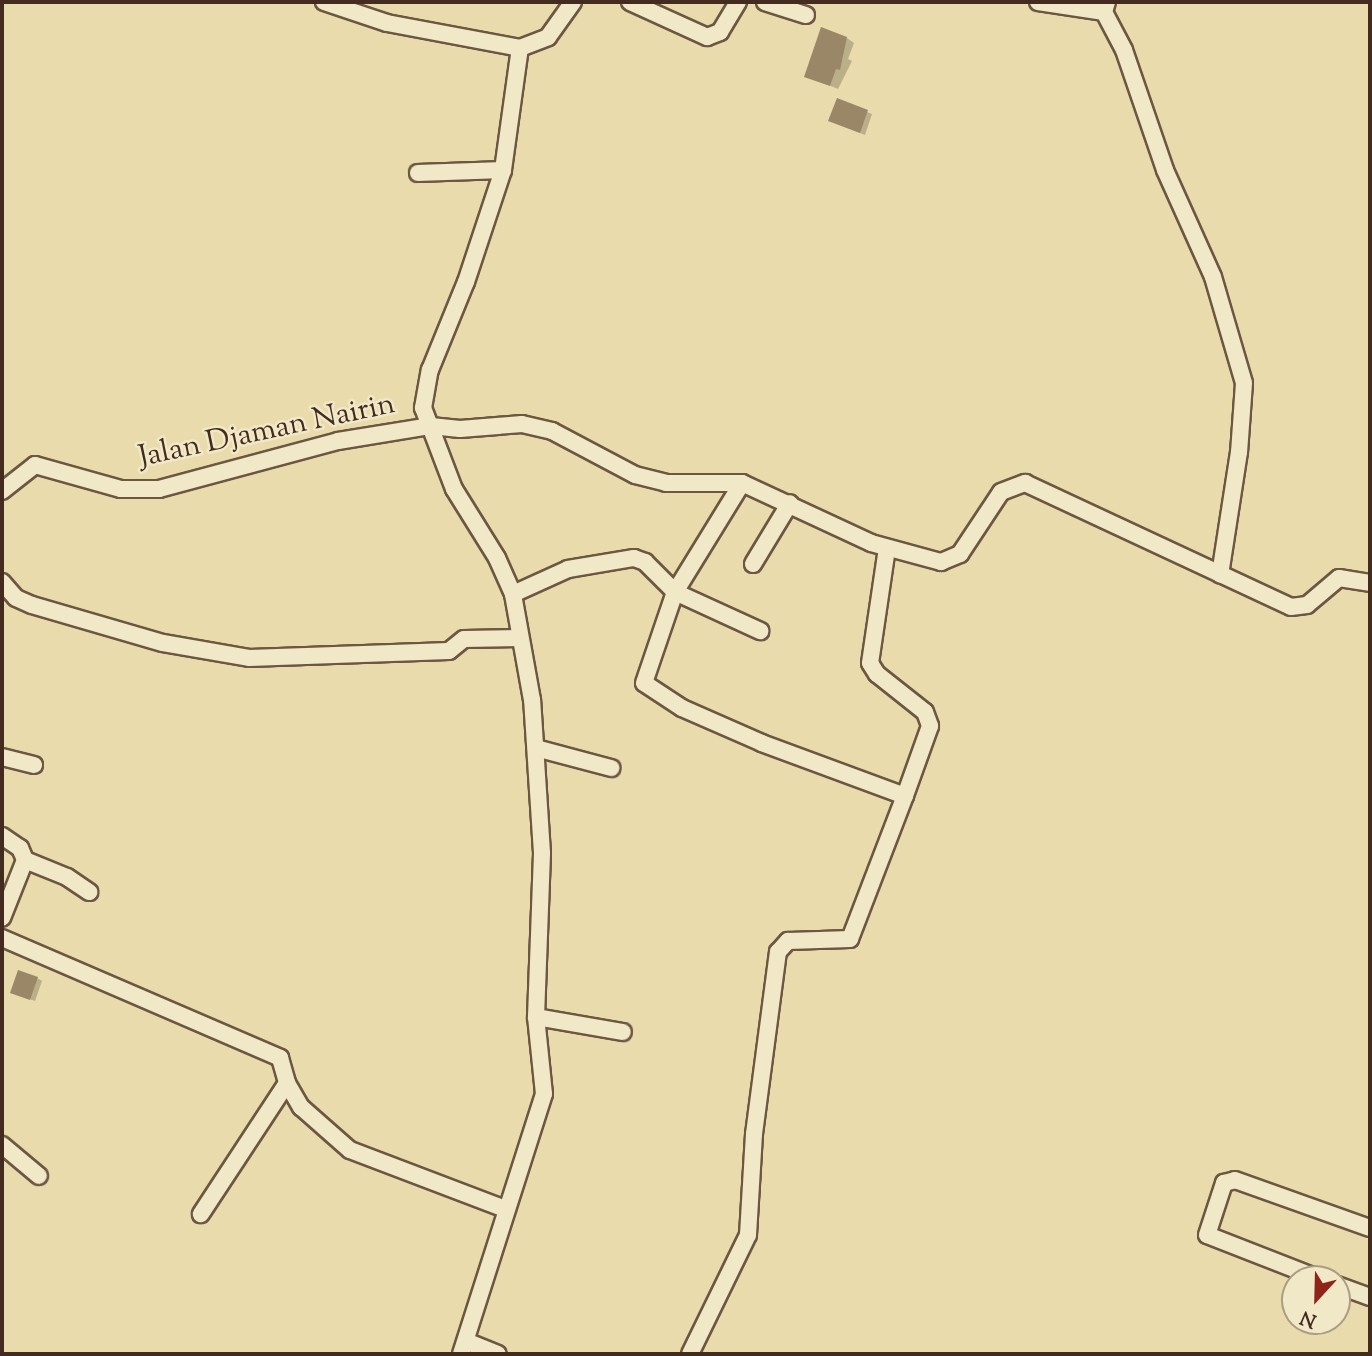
<!DOCTYPE html>
<style>
body{margin:0}
#map{position:relative;width:1372px;height:1356px;overflow:hidden;background:#e9dbab;font-family:"Sorts Mill Goudy",serif}
div>[style]{position:absolute}
.shadow>*{inset:0;background:#0003}
.building>*{inset:0;background:#998768}
.roads{filter:drop-shadow(2px 0 #6c5742) drop-shadow(-2px 0 #6c5742) drop-shadow(0 2px #6c5742) drop-shadow(0 -2px #6c5742)}
.minor>*{height:16px;margin:-8px;padding:0 8px;transform-origin:8px;border-radius:8px;background:#f1e8c8}
span{translate:-50% -50%;white-space:nowrap;text-align:center;line-height:1.15;-webkit-text-stroke:5px #f1e8c8;paint-order:stroke}
.street-label{font-size:30px;color:#432b1f}
.frame{position:absolute;inset:0;border:4px solid #432b1f;pointer-events:none}
.north{position:absolute;left:1281px;top:1265px;width:70px;height:70px;box-sizing:border-box;background:#f1e8c8;border:2px solid #ab9c84;border-radius:50%;rotate:202deg;font-size:19px;font-weight:700;line-height:28px;text-align:center;color:#432b1f}
.north::after{content:'';display:block;margin:auto;width:24px;height:32px;background:#8f2418;clip-path:polygon(50% 0,100% 100%,50% 72%,0 100%)}
</style>
<div id="map">
<div class="shadow">
<i style="clip-path:polygon(847px 38px,854px 43px,848px 59px,852px 61px,838px 89px,806px 76px)"></i>
<i style="clip-path:polygon(838px 100px,872px 114px,865px 135px,835px 123px)"></i>
<i style="clip-path:polygon(37px 978px,42px 981px,35px 1001px,17px 995px)"></i>
</div>
<div class="building">
<i style="clip-path:polygon(821px 27px,847px 37px,840px 70px,836px 69px,830px 86px,804px 77px)"></i>
<i style="clip-path:polygon(837px 98px,868px 110px,860px 133px,828px 121px)"></i>
<i style="clip-path:polygon(18px 970px,38px 977px,30px 1000px,10px 993px)"></i>
</div>
<div class="roads">
<div class="minor">
<i style="left:324px;top:2px;width:66px;rotate:18.4deg"></i>
<i style="left:387px;top:23px;width:135px;rotate:10.6deg"></i>
<i style="left:520px;top:48px;width:30px;rotate:-21deg"></i>
<i style="left:548px;top:37px;width:43px;rotate:-54.5deg"></i>
<i style="left:630px;top:2px;width:85px;rotate:24.4deg"></i>
<i style="left:707px;top:37px;width:14px;rotate:-21deg"></i>
<i style="left:720px;top:32px;width:35px;rotate:-59deg"></i>
<i style="left:765px;top:2px;width:43px;rotate:17.6deg"></i>
<i style="left:1038px;top:2px;width:67px;rotate:8.6deg"></i>
<i style="left:1107px;top:2px;width:10px;rotate:107deg"></i>
<i style="left:1104px;top:12px;width:43px;rotate:62.2deg"></i>
<i style="left:1124px;top:50px;width:127px;rotate:71.1deg"></i>
<i style="left:1165px;top:170px;width:117px;rotate:65.8deg"></i>
<i style="left:1213px;top:277px;width:110px;rotate:73.7deg"></i>
<i style="left:1244px;top:383px;width:69px;rotate:94.1deg"></i>
<i style="left:1239px;top:452px;width:124px;rotate:98.8deg"></i>
<i style="left:418px;top:173px;width:85px;rotate:-2deg"></i>
<i style="left:2px;top:491px;width:42px;rotate:-38.2deg"></i>
<i style="left:35px;top:465px;width:89px;rotate:15.6deg"></i>
<i style="left:121px;top:489px;width:38px"></i>
<i style="left:159px;top:489px;width:185px;rotate:-15deg"></i>
<i style="left:338px;top:441px;width:94px;rotate:-9.2deg"></i>
<i style="left:431px;top:426px;width:29px;rotate:6deg"></i>
<i style="left:460px;top:429px;width:62px;rotate:-4.6deg"></i>
<i style="left:522px;top:424px;width:31px;rotate:13deg"></i>
<i style="left:552px;top:431px;width:94px;rotate:27.9deg"></i>
<i style="left:635px;top:475px;width:32px;rotate:14deg"></i>
<i style="left:666px;top:483px;width:76px"></i>
<i style="left:742px;top:483px;width:142px;rotate:24.9deg"></i>
<i style="left:871px;top:543px;width:73px;rotate:15.2deg"></i>
<i style="left:941px;top:562px;width:21px;rotate:-23deg"></i>
<i style="left:960px;top:554px;width:74px;rotate:-56.5deg"></i>
<i style="left:1001px;top:492px;width:26px;rotate:-21deg"></i>
<i style="left:1025px;top:483px;width:293px;rotate:25deg"></i>
<i style="left:1291px;top:607px;width:16px;rotate:-7deg"></i>
<i style="left:1307px;top:605px;width:42px;rotate:-40.2deg"></i>
<i style="left:1339px;top:578px;width:31px;rotate:9deg"></i>
<i style="left:887px;top:548px;width:116px;rotate:98.4deg"></i>
<i style="left:870px;top:663px;width:13px;rotate:58deg"></i>
<i style="left:877px;top:674px;width:61px;rotate:38.4deg"></i>
<i style="left:925px;top:712px;width:15px;rotate:70deg"></i>
<i style="left:930px;top:726px;width:74px;rotate:109.7deg"></i>
<i style="left:753px;top:564px;width:71px;rotate:-58.8deg"></i>
<i style="left:2px;top:582px;width:21px;rotate:49deg"></i>
<i style="left:16px;top:598px;width:17px;rotate:24deg"></i>
<i style="left:32px;top:605px;width:136px;rotate:16.2deg"></i>
<i style="left:163px;top:643px;width:87px;rotate:9.9deg"></i>
<i style="left:249px;top:658px;width:200px;rotate:-2deg"></i>
<i style="left:449px;top:651px;width:19px;rotate:-39deg"></i>
<i style="left:464px;top:639px;width:56px;rotate:-1deg"></i>
<i style="left:513px;top:594px;width:60px;rotate:-24.4deg"></i>
<i style="left:568px;top:569px;width:67px;rotate:-9.5deg"></i>
<i style="left:634px;top:558px;width:12px;rotate:20deg"></i>
<i style="left:645px;top:562px;width:42px;rotate:45deg"></i>
<i style="left:675px;top:592px;width:94px;rotate:24.6deg"></i>
<i style="left:536px;top:748px;width:78px;rotate:14.9deg"></i>
<i style="left:2px;top:757px;width:33px;rotate:14deg"></i>
<i style="left:2px;top:836px;width:22px;rotate:34deg"></i>
<i style="left:20px;top:848px;width:13px;rotate:67deg"></i>
<i style="left:25px;top:860px;width:62px;rotate:111.6deg"></i>
<i style="left:25px;top:860px;width:45px;rotate:22deg"></i>
<i style="left:67px;top:877px;width:27px;rotate:34deg"></i>
<i style="left:2px;top:938px;width:303px;rotate:23.3deg"></i>
<i style="left:280px;top:1058px;width:26px;rotate:74deg"></i>
<i style="left:287px;top:1083px;width:157px;rotate:123.3deg"></i>
<i style="left:536px;top:1017px;width:88px;rotate:9.8deg"></i>
<i style="left:287px;top:1083px;width:28px;rotate:60deg"></i>
<i style="left:301px;top:1107px;width:65px;rotate:41.3deg"></i>
<i style="left:350px;top:1150px;width:166px;rotate:20.8deg"></i>
<i style="left:2px;top:1145px;width:48px;rotate:40deg"></i>
<i style="left:1320px;top:1279px;width:121px;rotate:-158.7deg"></i>
<i style="left:1207px;top:1235px;width:55px;rotate:-71.9deg"></i>
<i style="left:1224px;top:1183px;width:11px;rotate:-15deg"></i>
<i style="left:1235px;top:1180px;width:143px;rotate:19.6deg"></i>
<i style="left:1337px;top:1285px;width:35px;rotate:20deg"></i>
<i style="left:468px;top:1342px;width:32px;rotate:22deg"></i>
<i style="left:461px;top:1354px;width:273px;rotate:-72.3deg"></i>
<i style="left:544px;top:1094px;width:77px;rotate:-95.9deg"></i>
<i style="left:536px;top:1017px;width:164px;rotate:-87.9deg"></i>
<i style="left:542px;top:853px;width:153px;rotate:-93.7deg"></i>
<i style="left:532px;top:700px;width:108px;rotate:-100.2deg"></i>
<i style="left:513px;top:594px;width:39px;rotate:-114deg"></i>
<i style="left:497px;top:558px;width:81px;rotate:-121.9deg"></i>
<i style="left:454px;top:489px;width:87px;rotate:-110.9deg"></i>
<i style="left:423px;top:408px;width:39px;rotate:-80deg"></i>
<i style="left:430px;top:370px;width:95px;rotate:-67.8deg"></i>
<i style="left:466px;top:282px;width:118px;rotate:-71.7deg"></i>
<i style="left:503px;top:170px;width:123px;rotate:-82.1deg"></i>
<i style="left:690px;top:1354px;width:132px;rotate:-64deg"></i>
<i style="left:748px;top:1235px;width:101px;rotate:-86.6deg"></i>
<i style="left:754px;top:1134px;width:184px;rotate:-82.5deg"></i>
<i style="left:778px;top:952px;width:15px;rotate:-48deg"></i>
<i style="left:788px;top:941px;width:62px;rotate:-1.8deg"></i>
<i style="left:850px;top:939px;width:153px;rotate:-69deg"></i>
<i style="left:905px;top:796px;width:153px;rotate:-159.7deg"></i>
<i style="left:762px;top:743px;width:87px;rotate:-156.4deg"></i>
<i style="left:682px;top:708px;width:45px;rotate:-146.7deg"></i>
<i style="left:644px;top:683px;width:96px;rotate:-71.2deg"></i>
<i style="left:675px;top:592px;width:128px;rotate:-58.4deg"></i>
</div>
</div>
<div class="street-label">
<span style="left:267px;top:432px;rotate:-12deg">Jalan Djaman Nairin</span>
</div>
<div class="frame"></div>
<div class="north">N</div>
</div>
